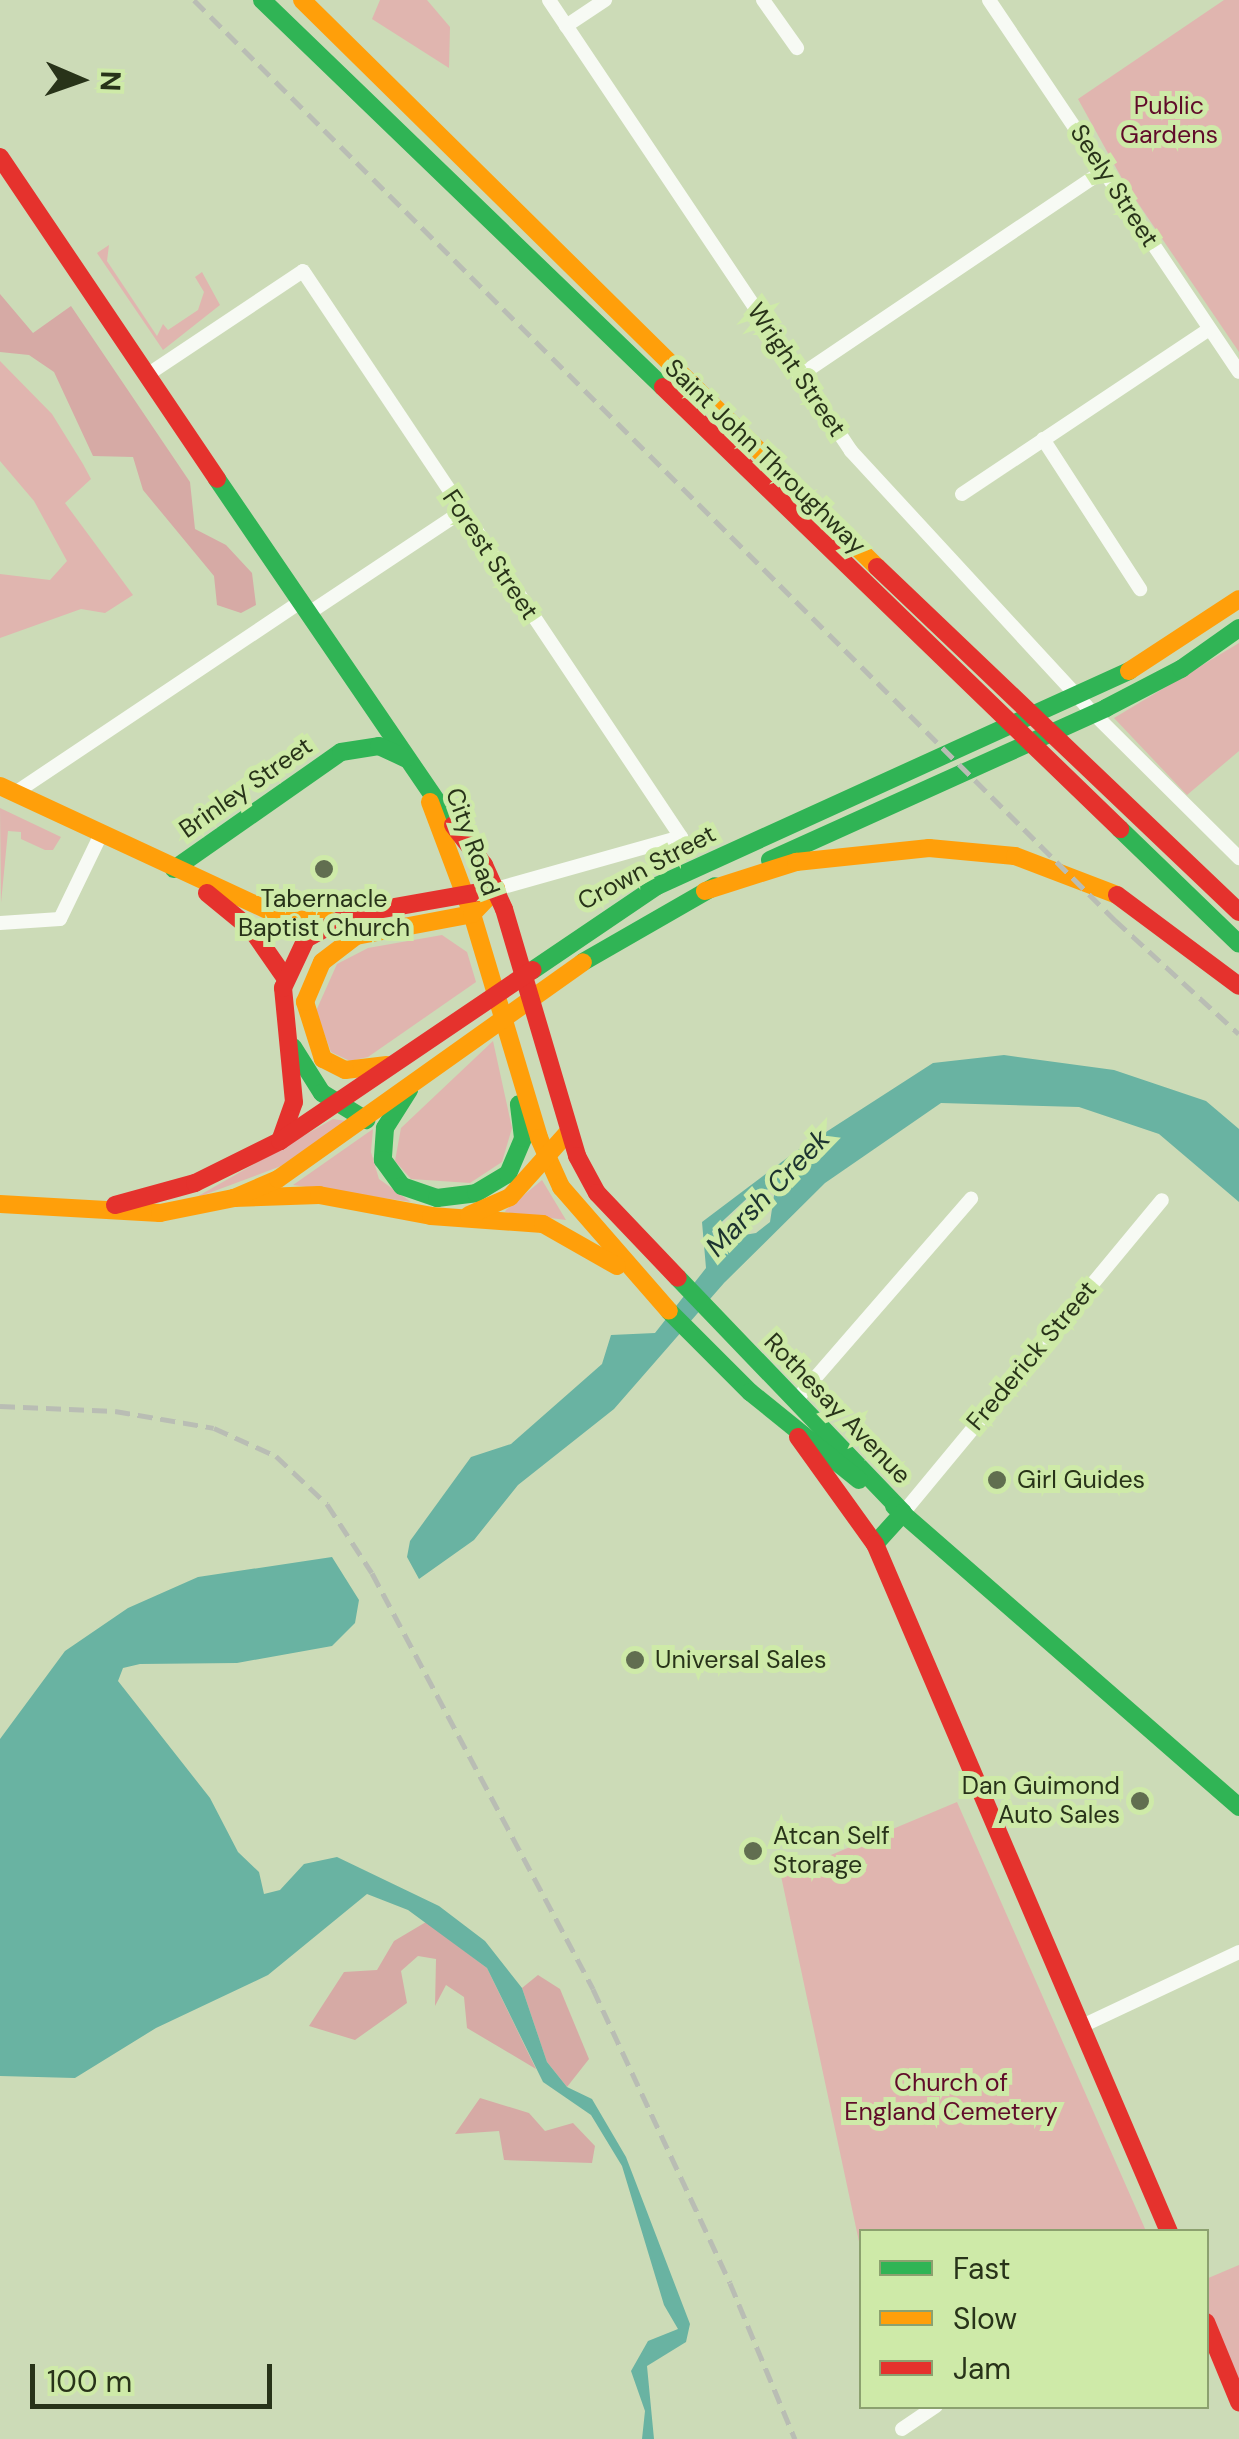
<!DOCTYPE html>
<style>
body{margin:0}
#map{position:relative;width:1239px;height:2439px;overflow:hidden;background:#ccdbb7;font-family:"DM Sans",sans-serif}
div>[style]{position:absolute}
.green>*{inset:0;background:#e0b5af}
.forest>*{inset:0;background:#d6aaa5}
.water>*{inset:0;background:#69b3a2}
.street>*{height:14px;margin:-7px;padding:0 7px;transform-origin:7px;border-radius:7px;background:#f7faf4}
.fast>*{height:18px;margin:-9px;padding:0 9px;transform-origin:9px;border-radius:9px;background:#30b455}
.slow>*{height:18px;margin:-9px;padding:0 9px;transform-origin:9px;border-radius:9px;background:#ff9f0a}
.jam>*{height:18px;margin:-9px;padding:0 9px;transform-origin:9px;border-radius:9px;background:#e5322d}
.rail>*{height:5px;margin-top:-2.5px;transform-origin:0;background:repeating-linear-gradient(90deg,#b9bdb4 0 15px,transparent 0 23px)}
.dots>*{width:28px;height:28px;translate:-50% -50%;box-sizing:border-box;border:5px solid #ceeaa8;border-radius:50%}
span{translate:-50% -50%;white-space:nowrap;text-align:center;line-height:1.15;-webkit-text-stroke:10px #ceeaa8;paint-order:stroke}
.park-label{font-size:25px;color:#600b29}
.street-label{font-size:25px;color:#283319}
.poi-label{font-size:25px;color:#283319}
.left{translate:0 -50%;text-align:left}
.right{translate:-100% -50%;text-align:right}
.water-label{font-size:28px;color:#1c3330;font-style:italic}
.legend{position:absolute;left:859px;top:2229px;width:350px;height:180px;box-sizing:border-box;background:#ceeaa8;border:2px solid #8ca16f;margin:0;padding:12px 18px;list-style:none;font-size:30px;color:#283319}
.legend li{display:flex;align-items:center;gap:20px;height:50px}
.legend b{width:50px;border:2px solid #8ca16f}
.north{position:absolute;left:30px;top:30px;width:100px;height:100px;-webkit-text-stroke:8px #ceeaa8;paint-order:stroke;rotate:92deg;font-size:28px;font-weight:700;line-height:40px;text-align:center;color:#283319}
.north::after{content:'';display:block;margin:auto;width:35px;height:45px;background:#283319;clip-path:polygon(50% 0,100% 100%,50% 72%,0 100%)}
.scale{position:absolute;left:30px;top:2364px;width:242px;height:45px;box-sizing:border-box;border:5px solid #283319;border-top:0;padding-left:12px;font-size:30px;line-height:35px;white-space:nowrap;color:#283319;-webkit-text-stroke:8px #ceeaa8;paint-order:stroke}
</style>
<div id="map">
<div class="green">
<i style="clip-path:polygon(380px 0,427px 0,450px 27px,449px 68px,372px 19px)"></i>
<i style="clip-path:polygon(1224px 0,1239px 0,1239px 352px,1125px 184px,1078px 99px)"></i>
<i style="clip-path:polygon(109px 245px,107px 261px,157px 336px,163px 324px,168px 330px,198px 310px,204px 292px,195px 277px,202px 272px,220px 305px,163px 350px,97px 253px)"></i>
<i style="clip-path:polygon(0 361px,52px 414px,83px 464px,91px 479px,65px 503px,133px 595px,105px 613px,81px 609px,0 638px,0 574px,50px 580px,67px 561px,34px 501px,0 461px)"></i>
<i style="clip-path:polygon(1239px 643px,1239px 751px,1187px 795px,1114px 718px)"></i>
<i style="clip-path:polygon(0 808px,61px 837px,53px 850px,45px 850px,21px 839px,21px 832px,8px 831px,1px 903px)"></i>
<i style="clip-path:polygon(442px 935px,467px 952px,476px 982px,368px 1057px,350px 1061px,331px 1052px,316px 1011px,337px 964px,368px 948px)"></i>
<i style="clip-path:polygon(493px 1041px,512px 1128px,502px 1162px,470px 1183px,411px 1179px,395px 1161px,401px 1128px)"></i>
<i style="clip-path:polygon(333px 1119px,346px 1121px,281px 1166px,193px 1199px)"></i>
<i style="clip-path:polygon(373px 1129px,371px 1152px,379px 1179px,411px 1202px,293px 1185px)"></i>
<i style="clip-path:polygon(542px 1180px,566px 1220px,505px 1212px,506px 1210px)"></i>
<i style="clip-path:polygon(957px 1802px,1146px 2231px,862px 2232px,861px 2251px,781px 1876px)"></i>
<i style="clip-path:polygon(1239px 2265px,1239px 2402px,1207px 2322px,1206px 2279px)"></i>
</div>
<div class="forest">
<i style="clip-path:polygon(0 294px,33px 333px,71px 306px,190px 482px,195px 529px,226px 545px,252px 573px,256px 605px,241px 613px,217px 605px,214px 576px,143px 490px,133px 457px,93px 456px,54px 372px,29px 355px,0 352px)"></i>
<i style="clip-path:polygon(426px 1922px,487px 1968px,536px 2069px,467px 2028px,464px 1997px,446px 1985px,435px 2006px,436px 1959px,418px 1956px,401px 1971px,407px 2003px,355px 2040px,309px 2026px,344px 1972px,377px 1970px,394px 1941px)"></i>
<i style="clip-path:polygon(538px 1975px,560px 1989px,589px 2059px,567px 2087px,547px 2062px,522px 1988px)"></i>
<i style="clip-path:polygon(480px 2098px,529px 2113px,545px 2131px,573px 2123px,595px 2146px,592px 2163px,504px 2160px,499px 2131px,455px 2134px)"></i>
</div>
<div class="water">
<i style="clip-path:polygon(evenodd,1004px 1055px,1114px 1070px,1206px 1101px,1239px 1129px,1239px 1202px,1159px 1134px,1079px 1107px,941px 1103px,825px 1183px,724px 1283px,614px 1409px,518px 1485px,474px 1540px,419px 1579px,407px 1557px,410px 1541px,471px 1457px,511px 1444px,602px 1364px,611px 1335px,655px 1333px,706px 1268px,702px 1222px,795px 1152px,933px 1063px,1004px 1055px,775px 1189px,770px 1222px,756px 1233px,715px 1240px,712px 1231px,756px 1190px,775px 1189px)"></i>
<i style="clip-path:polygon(332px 1557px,359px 1600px,355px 1623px,332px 1646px,237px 1663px,140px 1664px,123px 1668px,118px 1681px,210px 1798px,238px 1852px,259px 1872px,264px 1894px,280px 1890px,304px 1864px,337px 1857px,439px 1906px,485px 1941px,522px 1988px,547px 2062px,567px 2087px,592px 2099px,626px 2157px,690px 2324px,686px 2342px,647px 2366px,654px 2439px,642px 2439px,645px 2411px,631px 2371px,648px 2341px,678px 2329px,664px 2305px,622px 2166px,591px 2115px,543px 2082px,487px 1968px,408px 1910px,367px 1894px,268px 1975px,156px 2028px,75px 2078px,0 2076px,0 1739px,65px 1651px,128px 1608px,198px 1577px)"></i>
</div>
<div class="street">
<i style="left:549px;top:0;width:543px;rotate:56.19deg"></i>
<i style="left:851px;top:451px;width:347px;rotate:47.3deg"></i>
<i style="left:1086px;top:706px;width:216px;rotate:44.8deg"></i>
<i style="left:763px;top:0;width:59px;rotate:54.7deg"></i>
<i style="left:989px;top:0;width:448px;rotate:56.1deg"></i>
<i style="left:566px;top:26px;width:47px;rotate:-33.7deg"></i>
<i style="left:147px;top:375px;width:187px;rotate:-33.7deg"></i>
<i style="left:303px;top:271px;width:681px;rotate:56.26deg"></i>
<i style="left:681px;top:837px;width:192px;rotate:164.3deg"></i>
<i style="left:799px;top:376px;width:368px;rotate:-34deg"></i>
<i style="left:1043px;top:439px;width:179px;rotate:57.1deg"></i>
<i style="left:962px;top:494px;width:296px;rotate:-33.7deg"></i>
<i style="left:309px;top:613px;width:182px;rotate:-33.6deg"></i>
<i style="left:15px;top:793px;width:343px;rotate:-33.8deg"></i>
<i style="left:0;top:923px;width:60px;rotate:-3.8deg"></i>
<i style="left:60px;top:919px;width:94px;rotate:-64.2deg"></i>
<i style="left:796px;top:1400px;width:267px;rotate:-49deg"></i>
<i style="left:903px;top:1513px;width:406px;rotate:-50.4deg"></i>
<i style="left:1082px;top:2026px;width:174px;rotate:-25.2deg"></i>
<i style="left:902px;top:2429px;width:41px;rotate:-34.1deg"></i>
</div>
<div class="fast">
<i style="left:262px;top:0;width:557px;rotate:43.98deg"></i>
<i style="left:217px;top:479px;width:419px;rotate:55.7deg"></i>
<i style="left:1120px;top:829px;width:165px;rotate:44deg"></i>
<i style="left:770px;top:860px;width:369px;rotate:-24.3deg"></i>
<i style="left:1106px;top:708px;width:85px;rotate:-27.5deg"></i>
<i style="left:1181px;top:669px;width:71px;rotate:-35.3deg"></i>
<i style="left:174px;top:869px;width:204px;rotate:-35deg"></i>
<i style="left:341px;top:752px;width:38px;rotate:-9deg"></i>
<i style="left:379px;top:746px;width:29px;rotate:25deg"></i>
<i style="left:583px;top:962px;width:152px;rotate:-29.9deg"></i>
<i style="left:533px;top:970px;width:150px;rotate:-34.1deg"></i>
<i style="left:657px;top:886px;width:519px;rotate:-24.49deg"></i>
<i style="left:293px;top:1047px;width:54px;rotate:57.8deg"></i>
<i style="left:322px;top:1093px;width:52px;rotate:31.5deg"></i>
<i style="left:409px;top:1090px;width:45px;rotate:122.3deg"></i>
<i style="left:385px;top:1128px;width:32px;rotate:94deg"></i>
<i style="left:383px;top:1160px;width:32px;rotate:54deg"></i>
<i style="left:402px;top:1186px;width:37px;rotate:19deg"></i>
<i style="left:437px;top:1198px;width:39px;rotate:-7deg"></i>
<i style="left:476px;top:1193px;width:37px;rotate:-31deg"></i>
<i style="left:508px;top:1174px;width:39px;rotate:-67deg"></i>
<i style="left:523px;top:1138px;width:34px;rotate:-97deg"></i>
<i style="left:678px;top:1278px;width:325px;rotate:46.2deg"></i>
<i style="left:669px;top:1311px;width:115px;rotate:45deg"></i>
<i style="left:750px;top:1392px;width:140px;rotate:38.9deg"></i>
<i style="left:894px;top:1506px;width:458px;rotate:41.1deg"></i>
<i style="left:875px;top:1544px;width:42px;rotate:-47.9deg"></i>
</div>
<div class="slow">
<i style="left:302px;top:0;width:808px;rotate:44.6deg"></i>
<i style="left:1129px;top:671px;width:131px;rotate:-33.2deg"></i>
<i style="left:0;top:786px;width:316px;rotate:24.9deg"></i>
<i style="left:287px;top:919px;width:44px;rotate:2.6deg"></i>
<i style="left:430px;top:802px;width:120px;rotate:69.4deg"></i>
<i style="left:472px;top:914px;width:234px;rotate:73.3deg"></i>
<i style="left:539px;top:1138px;width:54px;rotate:65.8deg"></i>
<i style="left:561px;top:1187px;width:164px;rotate:48.9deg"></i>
<i style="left:705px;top:891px;width:96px;rotate:-17.7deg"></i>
<i style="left:796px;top:862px;width:134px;rotate:-6deg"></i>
<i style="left:929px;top:848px;width:86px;rotate:5.3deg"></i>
<i style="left:1015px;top:856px;width:109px;rotate:20.9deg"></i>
<i style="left:387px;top:1065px;width:42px;rotate:173.2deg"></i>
<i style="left:345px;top:1070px;width:25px;rotate:-153deg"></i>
<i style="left:323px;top:1059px;width:60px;rotate:-107.5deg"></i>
<i style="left:305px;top:1002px;width:43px;rotate:-67deg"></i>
<i style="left:322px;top:962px;width:43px;rotate:-37.4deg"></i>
<i style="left:356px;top:936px;width:118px;rotate:-10.7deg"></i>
<i style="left:472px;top:914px;width:35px;rotate:-46deg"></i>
<i style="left:234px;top:1198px;width:85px;rotate:-2deg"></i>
<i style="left:319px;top:1195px;width:114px;rotate:10.6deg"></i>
<i style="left:431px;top:1216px;width:112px;rotate:4.1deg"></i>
<i style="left:543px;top:1224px;width:85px;rotate:29.6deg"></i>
<i style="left:0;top:1204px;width:160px;rotate:3.2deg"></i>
<i style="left:160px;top:1213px;width:76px;rotate:-11.5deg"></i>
<i style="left:234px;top:1198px;width:48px;rotate:-23.4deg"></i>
<i style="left:278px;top:1179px;width:374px;rotate:-35.4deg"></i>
<i style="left:469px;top:1215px;width:45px;rotate:-23.7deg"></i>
<i style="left:510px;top:1197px;width:89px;rotate:-48.2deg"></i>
</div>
<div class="jam">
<i style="left:0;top:157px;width:388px;rotate:56deg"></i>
<i style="left:663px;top:387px;width:636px;rotate:44.04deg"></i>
<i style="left:877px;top:567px;width:500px;rotate:43.62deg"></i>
<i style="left:453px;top:825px;width:51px;rotate:52.2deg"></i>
<i style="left:484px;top:865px;width:48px;rotate:65.6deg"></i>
<i style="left:504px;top:909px;width:258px;rotate:73.5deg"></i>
<i style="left:577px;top:1156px;width:42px;rotate:61.6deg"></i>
<i style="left:597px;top:1193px;width:117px;rotate:46.4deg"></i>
<i style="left:207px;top:893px;width:58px;rotate:39.4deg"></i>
<i style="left:252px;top:930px;width:60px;rotate:55.2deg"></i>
<i style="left:1117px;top:895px;width:152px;rotate:36.7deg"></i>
<i style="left:280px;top:1141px;width:41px;rotate:-70.3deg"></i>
<i style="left:294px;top:1102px;width:115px;rotate:-95.5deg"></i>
<i style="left:283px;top:988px;width:54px;rotate:-64.9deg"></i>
<i style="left:306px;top:939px;width:49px;rotate:-29.2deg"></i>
<i style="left:349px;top:915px;width:149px;rotate:-10deg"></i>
<i style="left:115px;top:1205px;width:83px;rotate:-15.4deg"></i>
<i style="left:195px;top:1183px;width:95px;rotate:-26.3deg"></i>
<i style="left:280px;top:1141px;width:305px;rotate:-34.1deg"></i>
<i style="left:798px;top:1437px;width:132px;rotate:54.3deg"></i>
<i style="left:875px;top:1544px;width:748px;rotate:66.86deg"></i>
<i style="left:1206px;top:2322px;width:87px;rotate:67.6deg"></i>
</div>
<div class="rail">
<i style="left:194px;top:0;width:1302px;rotate:44.97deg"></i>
<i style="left:1115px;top:920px;width:168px;rotate:42.6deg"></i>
<i style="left:0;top:1406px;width:115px;rotate:2.5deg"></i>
<i style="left:115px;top:1411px;width:100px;rotate:9.7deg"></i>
<i style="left:214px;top:1428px;width:68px;rotate:24.3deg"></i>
<i style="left:276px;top:1456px;width:70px;rotate:43.3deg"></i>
<i style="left:327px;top:1504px;width:82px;rotate:56.9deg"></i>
<i style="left:372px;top:1573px;width:471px;rotate:62deg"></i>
<i style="left:593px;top:1989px;width:324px;rotate:65deg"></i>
<i style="left:730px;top:2283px;width:169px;rotate:67.4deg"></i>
</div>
<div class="dots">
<i style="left:324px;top:869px;background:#616e50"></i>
<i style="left:997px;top:1480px;background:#616e50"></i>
<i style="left:635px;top:1660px;background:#616e50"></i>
<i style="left:1140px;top:1801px;background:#616e50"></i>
<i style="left:753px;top:1851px;background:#616e50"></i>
</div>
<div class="park-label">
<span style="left:1169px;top:121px">Public<br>Gardens</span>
<span style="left:951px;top:2098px">Church of<br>England Cemetery</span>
</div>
<div class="street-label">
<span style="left:1114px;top:186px;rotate:57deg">Seely Street</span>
<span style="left:796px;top:370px;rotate:56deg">Wright Street</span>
<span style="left:765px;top:457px;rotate:44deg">Saint John Throughway</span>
<span style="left:490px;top:555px;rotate:56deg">Forest Street</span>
<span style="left:246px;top:788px;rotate:-35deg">Brinley Street</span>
<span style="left:472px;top:842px;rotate:70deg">City Road</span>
<span style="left:647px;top:868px;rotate:-28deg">Crown Street</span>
<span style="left:1032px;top:1356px;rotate:-50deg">Frederick Street</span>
<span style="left:837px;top:1409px;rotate:46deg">Rothesay Avenue</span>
</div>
<div class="poi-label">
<span style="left:324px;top:914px">Tabernacle<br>Baptist Church</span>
<span class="left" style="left:1017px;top:1480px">Girl Guides</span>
<span class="left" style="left:655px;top:1660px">Universal Sales</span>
<span class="right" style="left:1120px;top:1801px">Dan Guimond<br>Auto Sales</span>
<span class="left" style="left:773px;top:1851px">Atcan Self<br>Storage</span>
</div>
<div class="water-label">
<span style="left:768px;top:1193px;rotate:-46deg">Marsh Creek</span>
</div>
<ul class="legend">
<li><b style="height:12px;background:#30b455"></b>Fast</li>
<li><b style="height:12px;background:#ff9f0a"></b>Slow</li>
<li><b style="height:12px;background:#e5322d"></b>Jam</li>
</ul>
<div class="north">N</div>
<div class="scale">100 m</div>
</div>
